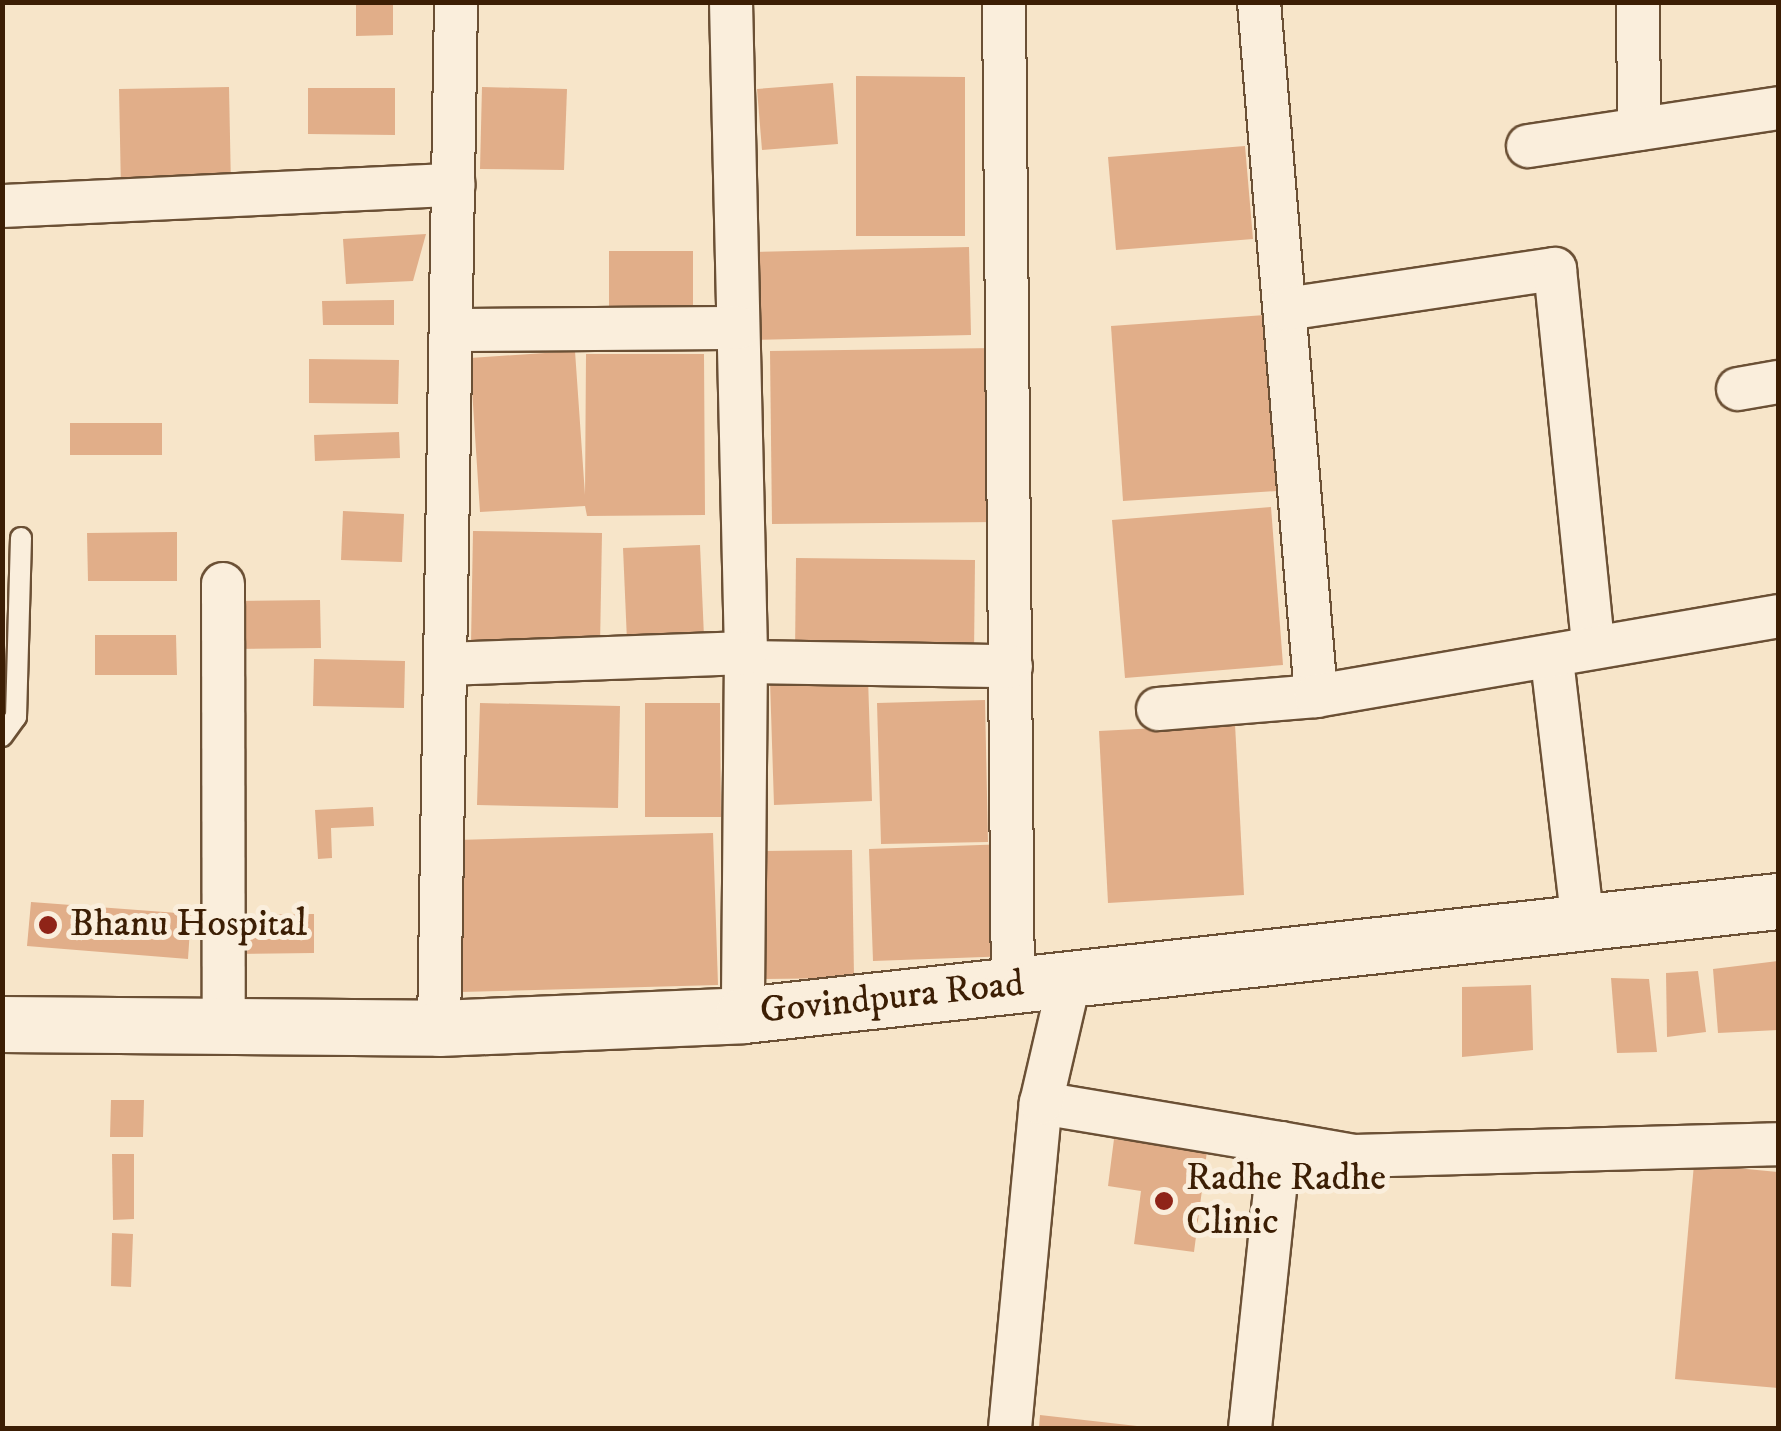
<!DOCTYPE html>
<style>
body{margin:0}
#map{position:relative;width:1781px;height:1431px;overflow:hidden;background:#f7e5c9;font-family:"IM FELL DW Pica",serif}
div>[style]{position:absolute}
.building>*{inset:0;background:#e1ae89}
.roads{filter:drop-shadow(2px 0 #6b5035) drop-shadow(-2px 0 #6b5035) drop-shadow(0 2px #6b5035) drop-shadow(0 -2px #6b5035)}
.lane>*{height:20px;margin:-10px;padding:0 10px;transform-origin:10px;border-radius:10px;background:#faeedc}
.street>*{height:42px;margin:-21px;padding:0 21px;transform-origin:21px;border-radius:21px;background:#faeedc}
.secondary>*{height:55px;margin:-27.5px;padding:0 27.5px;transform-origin:27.5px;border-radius:27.5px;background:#faeedc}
.dots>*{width:28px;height:28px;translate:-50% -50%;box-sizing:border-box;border:5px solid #faeedc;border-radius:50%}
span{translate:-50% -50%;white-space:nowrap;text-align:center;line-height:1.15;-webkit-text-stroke:10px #faeedc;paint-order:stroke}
.poi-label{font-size:38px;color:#3c1e04}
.left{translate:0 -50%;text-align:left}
.street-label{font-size:38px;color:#3c1e04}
.frame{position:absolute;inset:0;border:5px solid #3c1e04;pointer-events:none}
</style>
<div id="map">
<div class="building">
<i style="clip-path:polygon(356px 2px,393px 2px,393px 35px,356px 36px)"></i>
<i style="clip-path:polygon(856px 76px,965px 77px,965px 236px,856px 236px)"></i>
<i style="clip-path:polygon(833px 83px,838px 144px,762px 150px,757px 89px)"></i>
<i style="clip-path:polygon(229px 87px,231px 188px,121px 190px,119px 89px)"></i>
<i style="clip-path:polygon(482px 87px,567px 89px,564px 170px,480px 169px)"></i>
<i style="clip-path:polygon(308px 88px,395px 88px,395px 135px,308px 134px)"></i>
<i style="clip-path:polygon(1245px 146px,1253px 239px,1116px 250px,1108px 157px)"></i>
<i style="clip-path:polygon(426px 234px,413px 281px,346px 284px,343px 239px)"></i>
<i style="clip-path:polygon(969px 247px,971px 335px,754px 340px,752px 252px)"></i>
<i style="clip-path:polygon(609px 251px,693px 251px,693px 312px,609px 312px)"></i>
<i style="clip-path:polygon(394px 300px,394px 325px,323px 325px,322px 301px)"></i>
<i style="clip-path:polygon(1280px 314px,1292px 490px,1123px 501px,1111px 326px)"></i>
<i style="clip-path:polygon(996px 348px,998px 522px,772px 524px,770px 351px)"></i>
<i style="clip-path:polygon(575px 351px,585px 495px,586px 354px,704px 354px,705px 515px,587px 516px,585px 506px,480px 512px,470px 358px)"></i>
<i style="clip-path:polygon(309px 359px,399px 360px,398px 404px,309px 403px)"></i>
<i style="clip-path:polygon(70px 423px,162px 423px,162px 455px,70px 455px)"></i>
<i style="clip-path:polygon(399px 432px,400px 458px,315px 461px,314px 435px)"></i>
<i style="clip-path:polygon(1271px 507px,1283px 665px,1125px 678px,1112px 520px)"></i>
<i style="clip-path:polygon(343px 511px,404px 514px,402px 562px,341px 560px)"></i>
<i style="clip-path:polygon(473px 531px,602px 533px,600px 646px,471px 644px)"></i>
<i style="clip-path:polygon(177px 532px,177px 581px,88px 581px,87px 533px)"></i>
<i style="clip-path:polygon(700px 545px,704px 637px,627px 641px,623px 548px)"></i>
<i style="clip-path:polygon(796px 558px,975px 560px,974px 655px,795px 654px)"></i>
<i style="clip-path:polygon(320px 600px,321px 648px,234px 649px,234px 601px)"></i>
<i style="clip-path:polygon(95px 635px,176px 635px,177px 675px,95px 675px)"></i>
<i style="clip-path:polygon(314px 659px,405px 661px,404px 708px,313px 706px)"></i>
<i style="clip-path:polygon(868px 678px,872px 801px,774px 805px,770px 681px)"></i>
<i style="clip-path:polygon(985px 700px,988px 842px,881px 844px,877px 703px)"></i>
<i style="clip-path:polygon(480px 703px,620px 706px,618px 808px,477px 805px)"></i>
<i style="clip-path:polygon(645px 703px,720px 703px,721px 817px,645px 817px)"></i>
<i style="clip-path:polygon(1235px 724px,1244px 895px,1108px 903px,1099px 731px)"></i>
<i style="clip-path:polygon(373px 807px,374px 826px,331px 828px,332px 858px,318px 859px,315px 810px)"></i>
<i style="clip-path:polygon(713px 833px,718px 985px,460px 992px,456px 840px)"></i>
<i style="clip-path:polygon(1008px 844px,1012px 956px,873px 961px,869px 849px)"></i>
<i style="clip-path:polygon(852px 850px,854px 978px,764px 979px,762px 851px)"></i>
<i style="clip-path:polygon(31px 902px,191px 914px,188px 959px,27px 946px)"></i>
<i style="clip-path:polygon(314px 914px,314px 953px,231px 954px,231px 915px)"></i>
<i style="clip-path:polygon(1778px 961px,1778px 1030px,1718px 1033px,1713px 969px)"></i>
<i style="clip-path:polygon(1698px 971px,1706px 1032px,1667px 1037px,1666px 973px)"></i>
<i style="clip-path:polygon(1611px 978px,1649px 979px,1657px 1052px,1617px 1053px)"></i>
<i style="clip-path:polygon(1531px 985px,1533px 1050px,1462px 1057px,1462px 987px)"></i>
<i style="clip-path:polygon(111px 1100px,144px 1100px,143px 1137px,110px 1137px)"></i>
<i style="clip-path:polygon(1114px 1139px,1207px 1151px,1194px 1252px,1134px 1244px,1141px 1191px,1108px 1186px)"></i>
<i style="clip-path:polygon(112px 1154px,134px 1154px,134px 1219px,113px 1220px)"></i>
<i style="clip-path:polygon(1694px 1164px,1778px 1172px,1778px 1388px,1675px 1379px)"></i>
<i style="clip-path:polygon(112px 1233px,133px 1234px,131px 1287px,111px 1286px)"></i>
<i style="clip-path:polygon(1040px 1415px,1137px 1426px,1137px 1428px,1039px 1428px)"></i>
</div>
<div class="roads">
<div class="lane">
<i style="left:2px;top:736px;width:24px;rotate:-54deg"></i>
<i style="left:16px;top:717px;width:179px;rotate:-88.4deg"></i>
</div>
<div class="street">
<i style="left:731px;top:2px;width:651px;rotate:88.68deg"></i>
<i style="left:746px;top:653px;width:362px;rotate:90.5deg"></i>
<i style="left:1004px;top:2px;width:983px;rotate:89.48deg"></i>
<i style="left:1259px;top:2px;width:696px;rotate:85.3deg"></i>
<i style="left:1638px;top:2px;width:127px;rotate:89.5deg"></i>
<i style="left:1528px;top:146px;width:253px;rotate:-8.6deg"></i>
<i style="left:2px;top:206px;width:452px;rotate:-2.7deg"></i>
<i style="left:1287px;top:309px;width:271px;rotate:-8.5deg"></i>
<i style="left:1555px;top:269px;width:378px;rotate:84.2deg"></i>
<i style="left:452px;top:330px;width:286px;rotate:-0.4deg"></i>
<i style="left:1738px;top:389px;width:41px;rotate:-9.9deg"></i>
<i style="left:223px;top:584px;width:444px;rotate:89.9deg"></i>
<i style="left:1552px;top:660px;width:265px;rotate:83.3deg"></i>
<i style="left:746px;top:662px;width:265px;rotate:0.9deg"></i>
<i style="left:445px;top:664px;width:301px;rotate:-2.1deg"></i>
<i style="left:1158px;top:709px;width:159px;rotate:-4.7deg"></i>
<i style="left:1316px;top:696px;width:469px;rotate:-9.8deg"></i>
<i style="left:439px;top:1028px;width:1026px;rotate:-89.05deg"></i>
<i style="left:1041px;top:1103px;width:242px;rotate:9.5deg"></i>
<i style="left:1280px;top:1143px;width:287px;rotate:96deg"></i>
<i style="left:1280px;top:1143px;width:75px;rotate:10deg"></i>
<i style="left:1354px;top:1156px;width:424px;rotate:-1.6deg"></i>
<i style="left:1010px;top:1428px;width:326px;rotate:-84.6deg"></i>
<i style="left:1041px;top:1103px;width:128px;rotate:-76.9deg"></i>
</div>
<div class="secondary">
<i style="left:2px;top:1024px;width:437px;rotate:0.5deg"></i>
<i style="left:439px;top:1028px;width:304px;rotate:-2.4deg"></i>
<i style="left:743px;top:1015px;width:1041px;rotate:-6.29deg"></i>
</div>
</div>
<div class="dots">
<i style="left:48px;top:925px;background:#8f2418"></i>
<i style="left:1164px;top:1201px;background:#8f2418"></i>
</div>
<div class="poi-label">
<span class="left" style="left:70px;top:925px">Bhanu Hospital</span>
<span class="left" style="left:1186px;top:1201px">Radhe Radhe<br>Clinic</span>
</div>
<div class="street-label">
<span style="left:892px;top:998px;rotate:-6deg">Govindpura Road</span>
</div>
<div class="frame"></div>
</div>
